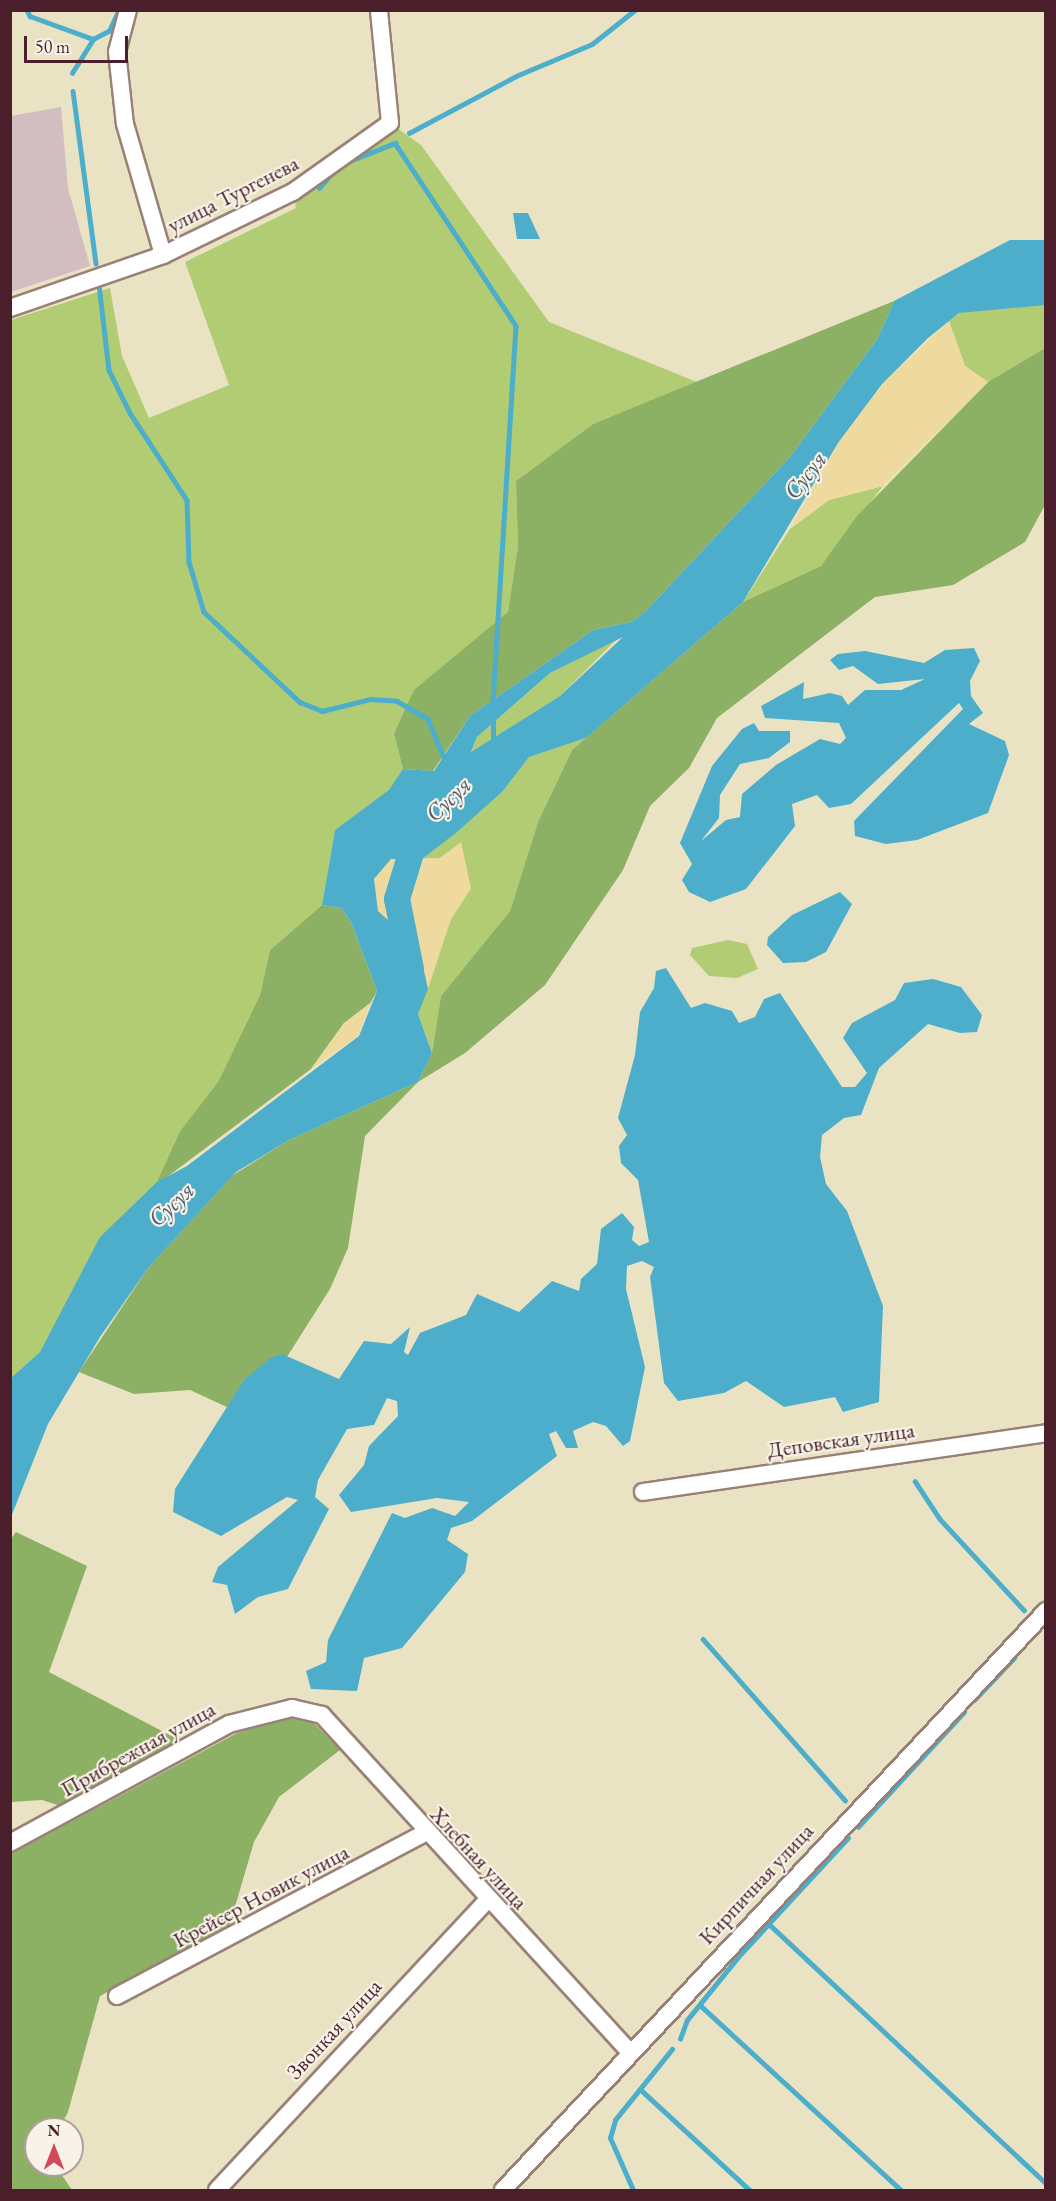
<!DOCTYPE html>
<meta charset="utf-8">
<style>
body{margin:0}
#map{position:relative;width:1056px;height:2201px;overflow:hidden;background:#eae3c3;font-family:"EB Garamond",serif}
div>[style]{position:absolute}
.industrial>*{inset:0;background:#d2bec1}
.green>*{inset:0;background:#b1cc72}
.forest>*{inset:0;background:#8cb064}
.sand>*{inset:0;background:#eeda9e}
.water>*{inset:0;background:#4caecb}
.stream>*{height:4.5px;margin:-2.25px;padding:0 2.25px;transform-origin:2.25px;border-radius:2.25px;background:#4caecb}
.river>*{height:26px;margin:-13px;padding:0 13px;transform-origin:13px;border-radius:13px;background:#4caecb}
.roads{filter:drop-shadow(2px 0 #9a8177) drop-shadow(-2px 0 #9a8177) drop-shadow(0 2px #9a8177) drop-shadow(0 -2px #9a8177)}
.street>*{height:16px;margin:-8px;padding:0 8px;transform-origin:8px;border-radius:8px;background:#fff}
span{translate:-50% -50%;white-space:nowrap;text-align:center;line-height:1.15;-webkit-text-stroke:4.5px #f7f3e8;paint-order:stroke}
.street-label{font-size:22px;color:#4a1f2b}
.water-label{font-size:24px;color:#4b586b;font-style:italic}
.frame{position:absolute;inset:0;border:12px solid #4a1f2b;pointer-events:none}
.north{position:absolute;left:24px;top:2117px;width:60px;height:60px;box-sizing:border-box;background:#f7f3e8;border:2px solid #b29e9c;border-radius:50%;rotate:0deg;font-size:16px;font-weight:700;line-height:24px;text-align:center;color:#4a1f2b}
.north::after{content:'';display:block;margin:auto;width:21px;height:27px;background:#d1495b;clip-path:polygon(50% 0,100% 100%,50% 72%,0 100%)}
.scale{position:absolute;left:24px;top:36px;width:104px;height:27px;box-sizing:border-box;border:3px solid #4a1f2b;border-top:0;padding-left:8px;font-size:18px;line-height:21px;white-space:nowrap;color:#4a1f2b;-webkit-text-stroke:4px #f7f3e8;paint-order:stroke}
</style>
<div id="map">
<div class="industrial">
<i style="clip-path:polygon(61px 107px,68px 188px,90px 266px,11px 292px,11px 116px)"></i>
</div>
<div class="green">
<i style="clip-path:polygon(390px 123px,421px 145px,549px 322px,697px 382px,593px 424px,516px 481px,518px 546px,508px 612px,394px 733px,403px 769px,393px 788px,335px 830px,322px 905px,270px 950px,260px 995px,218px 1082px,180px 1131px,155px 1186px,73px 1294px,40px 1352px,11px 1378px,11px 320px,110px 288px,122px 356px,149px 418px,229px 385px,185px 262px,296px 208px,293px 192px)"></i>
<i style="clip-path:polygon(1015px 304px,1045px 305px,1045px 348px,988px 382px,965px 366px,949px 321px,959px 313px)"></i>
<i style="clip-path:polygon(883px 486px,821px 566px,743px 602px,790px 529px,829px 500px)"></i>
<i style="clip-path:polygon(617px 639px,560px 696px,471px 753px,477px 737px,550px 673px)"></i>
<i style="clip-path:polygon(586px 738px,572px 750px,538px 822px,510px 911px,441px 996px,432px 1053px,418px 1014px,451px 919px,471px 888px,440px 858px,422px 859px,503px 791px,529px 757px)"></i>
<i style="clip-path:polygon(728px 940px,747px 944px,758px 969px,737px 978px,709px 976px,690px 955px,692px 948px)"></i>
</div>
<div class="forest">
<i style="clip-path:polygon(894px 301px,878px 338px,790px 457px,645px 612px,631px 622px,593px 630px,470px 716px,433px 771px,403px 769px,394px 734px,414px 690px,508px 612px,518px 546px,516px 481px,593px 424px)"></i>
<i style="clip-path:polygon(1045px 348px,1045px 505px,1025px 542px,953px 585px,875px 597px,717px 718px,689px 768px,650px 806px,623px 870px,545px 985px,465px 1053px,418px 1082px,365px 1136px,348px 1248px,330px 1289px,285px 1360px,244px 1380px,229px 1408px,190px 1390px,134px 1394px,79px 1372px,148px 1268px,233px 1175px,289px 1140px,418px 1082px,432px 1053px,441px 996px,510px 911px,538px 822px,572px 750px,743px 602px,821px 566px,857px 516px,988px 382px)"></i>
<i style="clip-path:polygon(322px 905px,341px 908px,351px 922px,377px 991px,366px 1011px,344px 1023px,311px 1069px,155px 1186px,180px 1131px,218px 1082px,260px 995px,270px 950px)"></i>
<i style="clip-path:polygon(16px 1532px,87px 1566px,49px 1672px,183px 1742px,67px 1808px,42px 1800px,11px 1802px,10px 1540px)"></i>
<i style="clip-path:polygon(291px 1717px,310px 1719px,340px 1750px,279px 1797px,254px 1842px,229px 1927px,100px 1996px,68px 2112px,59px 2129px,36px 2129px,36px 2165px,55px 2165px,72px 2190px,11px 2190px,11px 1854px,237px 1733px)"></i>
</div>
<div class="sand">
<i style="clip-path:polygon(949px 321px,965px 366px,988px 382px,883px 486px,829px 500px,790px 529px,838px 443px,882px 384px)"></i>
<i style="clip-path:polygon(461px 842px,471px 888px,451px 919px,428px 989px,419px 948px,378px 911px,374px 880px,391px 859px,440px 858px)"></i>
<i style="clip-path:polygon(370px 1003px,358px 1036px,311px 1069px,344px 1023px)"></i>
</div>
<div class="water">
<i style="clip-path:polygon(513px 213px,528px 213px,540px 239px,517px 239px)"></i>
<i style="clip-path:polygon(evenodd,1010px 240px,1045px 240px,1045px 305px,959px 313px,928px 338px,882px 384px,838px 443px,743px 602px,586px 738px,529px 757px,503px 791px,457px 832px,422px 859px,391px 859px,374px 879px,378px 911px,419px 948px,428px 989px,418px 1014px,432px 1053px,418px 1082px,289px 1140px,236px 1172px,148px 1268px,100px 1337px,48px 1424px,11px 1517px,11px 1378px,40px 1352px,100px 1237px,157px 1182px,187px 1166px,359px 1036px,377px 991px,351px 922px,341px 908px,322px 905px,335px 830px,389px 790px,403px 769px,434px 771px,470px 716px,593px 630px,631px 622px,645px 612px,790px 457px,878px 338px,894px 301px,1010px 240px,623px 637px,560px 696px,471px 752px,477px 737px,550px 673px,623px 637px)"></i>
<i style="clip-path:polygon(974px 648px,980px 661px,970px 681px,971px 696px,983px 713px,969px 724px,1005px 741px,1009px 755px,988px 813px,917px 840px,886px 844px,855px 836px,854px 821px,963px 709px,959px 703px,851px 804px,829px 808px,817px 795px,792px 804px,795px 826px,746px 889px,710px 902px,689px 892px,682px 880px,692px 864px,680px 843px,712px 766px,742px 729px,754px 723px,759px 731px,790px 731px,790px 742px,769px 758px,740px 764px,720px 795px,719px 818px,701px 841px,726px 820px,740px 817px,742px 794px,776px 765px,820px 739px,840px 744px,846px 738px,839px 723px,765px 718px,761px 706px,804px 682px,803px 699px,830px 693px,842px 696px,848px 705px,865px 690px,901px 690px,925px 679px,878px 684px,853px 666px,839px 670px,830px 660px,838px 654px,865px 651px,924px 663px,945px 650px)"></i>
<i style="clip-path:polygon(840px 892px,852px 904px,826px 952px,806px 962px,783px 963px,767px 945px,768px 937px,792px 915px)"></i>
<i style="clip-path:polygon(666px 968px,691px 1008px,705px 1003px,732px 1011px,739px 1023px,755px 1017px,764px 999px,780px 993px,842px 1087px,855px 1087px,867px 1073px,843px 1038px,852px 1023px,895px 1000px,904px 983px,933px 979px,961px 987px,982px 1015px,977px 1032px,960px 1033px,928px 1024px,879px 1068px,861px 1115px,844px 1118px,822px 1135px,820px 1157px,826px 1184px,847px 1211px,883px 1306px,879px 1402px,843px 1412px,835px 1397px,784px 1407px,746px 1381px,724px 1393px,678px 1401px,664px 1383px,650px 1277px,654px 1267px,642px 1261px,627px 1266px,626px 1289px,645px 1367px,630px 1441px,623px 1446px,606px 1426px,593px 1422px,573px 1431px,578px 1448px,566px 1448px,556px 1431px,549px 1434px,557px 1456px,472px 1521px,451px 1528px,447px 1540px,468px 1554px,465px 1572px,402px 1648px,364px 1658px,357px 1691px,311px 1689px,306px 1671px,326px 1662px,328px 1640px,392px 1513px,405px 1518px,432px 1508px,455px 1516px,469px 1502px,437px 1498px,351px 1512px,339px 1495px,364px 1465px,369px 1446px,398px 1416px,397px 1401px,387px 1398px,374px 1425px,347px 1429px,318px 1480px,315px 1497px,329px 1509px,288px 1589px,258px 1597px,235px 1614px,227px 1585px,212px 1582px,218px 1567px,298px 1500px,287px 1497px,221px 1536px,173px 1512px,175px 1489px,244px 1380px,270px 1358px,282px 1354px,339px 1379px,364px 1341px,391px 1344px,410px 1327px,404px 1352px,408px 1355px,420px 1333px,466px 1315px,477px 1294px,519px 1312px,552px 1281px,579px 1291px,581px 1279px,597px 1264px,601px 1229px,622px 1213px,634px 1227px,632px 1240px,639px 1246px,649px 1242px,638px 1180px,621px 1163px,619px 1146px,627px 1135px,618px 1118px,635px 1055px,640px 1012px,654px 988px,656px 971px)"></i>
</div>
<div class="stream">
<i style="left:27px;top:10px;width:7px;rotate:63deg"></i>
<i style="left:30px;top:16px;width:67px;rotate:20.1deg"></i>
<i style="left:72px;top:73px;width:40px;rotate:-58deg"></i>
<i style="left:93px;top:39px;width:18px;rotate:-27deg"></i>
<i style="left:109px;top:31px;width:23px;rotate:-65deg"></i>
<i style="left:73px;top:91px;width:174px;rotate:82.4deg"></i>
<i style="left:409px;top:133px;width:121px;rotate:-28deg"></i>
<i style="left:516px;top:76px;width:82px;rotate:-22.8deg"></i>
<i style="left:592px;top:44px;width:55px;rotate:-38.3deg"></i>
<i style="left:347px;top:162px;width:52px;rotate:-21.6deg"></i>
<i style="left:395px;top:143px;width:219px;rotate:56.5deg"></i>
<i style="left:516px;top:326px;width:381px;rotate:93.5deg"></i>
<i style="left:319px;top:188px;width:21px;rotate:-49deg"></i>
<i style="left:99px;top:284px;width:87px;rotate:83.4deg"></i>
<i style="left:109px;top:370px;width:48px;rotate:64deg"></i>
<i style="left:130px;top:413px;width:104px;rotate:56.8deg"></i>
<i style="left:187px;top:500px;width:62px;rotate:88.2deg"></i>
<i style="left:189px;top:562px;width:52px;rotate:73.3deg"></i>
<i style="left:204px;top:612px;width:132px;rotate:43.2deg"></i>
<i style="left:300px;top:702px;width:24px;rotate:22deg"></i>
<i style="left:322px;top:711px;width:50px;rotate:-13.8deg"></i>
<i style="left:371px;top:699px;width:26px;rotate:4deg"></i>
<i style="left:397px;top:701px;width:36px;rotate:30deg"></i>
<i style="left:428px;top:719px;width:44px;rotate:67.5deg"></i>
<i style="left:493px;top:745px;width:25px;rotate:-90deg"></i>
<i style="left:915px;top:1481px;width:45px;rotate:56.7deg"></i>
<i style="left:940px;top:1519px;width:124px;rotate:47.3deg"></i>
<i style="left:703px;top:1639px;width:215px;rotate:48.6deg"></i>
<i style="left:974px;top:1700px;width:58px;rotate:-46.4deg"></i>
<i style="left:858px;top:1827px;width:156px;rotate:-47.3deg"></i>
<i style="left:769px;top:1924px;width:379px;rotate:43.1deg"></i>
<i style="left:700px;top:2005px;width:273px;rotate:42.6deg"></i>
<i style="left:680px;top:2039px;width:20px;rotate:-70deg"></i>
<i style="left:687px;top:2020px;width:81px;rotate:-51deg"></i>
<i style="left:738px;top:1957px;width:162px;rotate:-47.3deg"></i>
<i style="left:640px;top:2089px;width:149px;rotate:42.6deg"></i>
<i style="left:633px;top:2190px;width:57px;rotate:-113.9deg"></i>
<i style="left:610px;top:2138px;width:19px;rotate:-74deg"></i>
<i style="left:615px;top:2120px;width:91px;rotate:-51.2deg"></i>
</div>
<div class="river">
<i style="left:411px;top:969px;width:71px;rotate:-101.3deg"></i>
<i style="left:397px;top:899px;width:75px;rotate:-73deg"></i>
</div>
<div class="roads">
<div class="street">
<i style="left:128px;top:10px;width:43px;rotate:104.7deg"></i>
<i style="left:117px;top:52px;width:72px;rotate:83.7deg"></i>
<i style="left:125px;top:124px;width:136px;rotate:73.8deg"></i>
<i style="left:10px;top:308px;width:162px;rotate:-19.1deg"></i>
<i style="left:163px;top:255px;width:144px;rotate:-25.9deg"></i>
<i style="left:293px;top:192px;width:119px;rotate:-35.4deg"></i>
<i style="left:390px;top:123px;width:114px;rotate:-95.6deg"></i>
<i style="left:643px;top:1492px;width:407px;rotate:-8.3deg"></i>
<i style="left:10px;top:1843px;width:249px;rotate:-28.5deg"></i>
<i style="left:229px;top:1724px;width:65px;rotate:-14.3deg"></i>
<i style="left:292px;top:1708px;width:31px;rotate:13deg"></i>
<i style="left:322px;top:1715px;width:455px;rotate:47.6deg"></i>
<i style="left:117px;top:1996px;width:348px;rotate:-27.9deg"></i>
<i style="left:217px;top:2190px;width:396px;rotate:-47deg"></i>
<i style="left:503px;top:2190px;width:794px;rotate:-46.84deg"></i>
</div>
</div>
<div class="street-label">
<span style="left:233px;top:194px;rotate:-27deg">улица Тургенева</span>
<span style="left:841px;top:1440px;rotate:-8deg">Деповская улица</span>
<span style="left:138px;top:1749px;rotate:-29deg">Прибрежная улица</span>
<span style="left:479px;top:1858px;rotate:47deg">Хлебная улица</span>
<span style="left:756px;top:1884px;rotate:-47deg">Кирпичная улица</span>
<span style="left:261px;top:1896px;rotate:-28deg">Крейсер Новик улица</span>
<span style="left:334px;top:2029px;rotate:-47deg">Звонкая улица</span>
</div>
<div class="water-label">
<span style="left:805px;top:475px;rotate:-52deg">Сусуя</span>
<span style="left:448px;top:799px;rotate:-44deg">Сусуя</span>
<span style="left:171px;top:1204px;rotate:-43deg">Сусуя</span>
</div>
<div class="frame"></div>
<div class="north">N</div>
<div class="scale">50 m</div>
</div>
